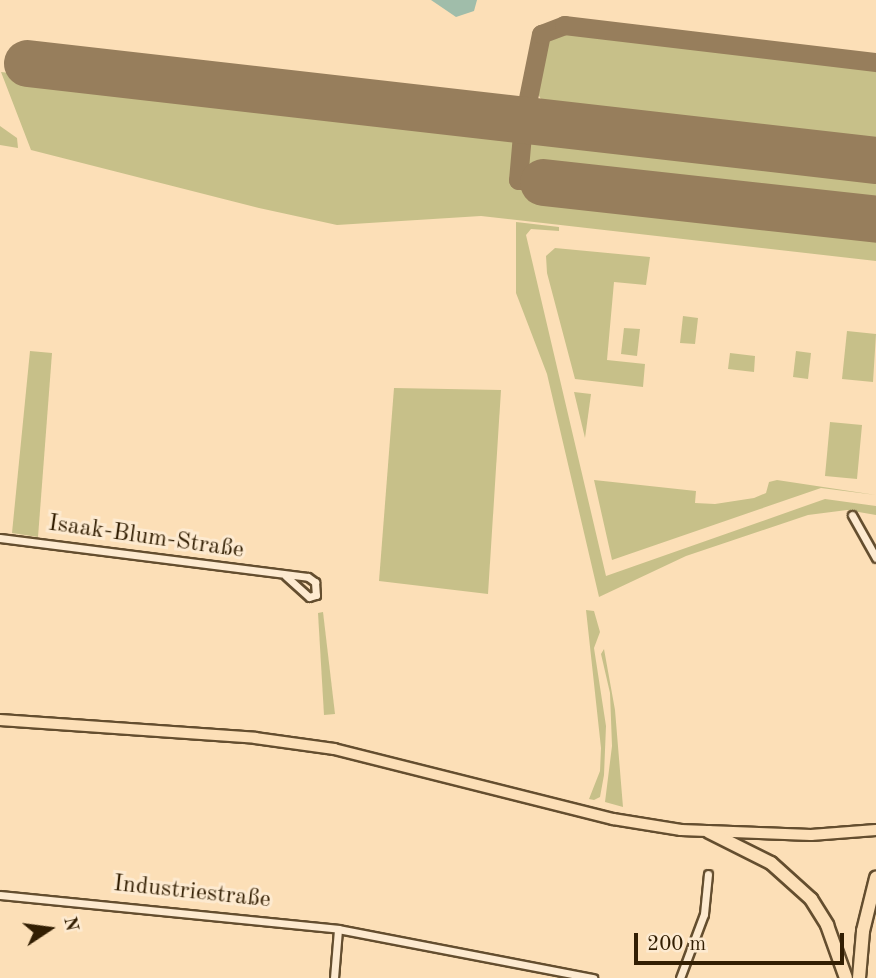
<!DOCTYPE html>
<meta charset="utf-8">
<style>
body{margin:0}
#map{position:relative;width:876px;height:978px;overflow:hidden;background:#fcdfb7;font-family:"Old Standard TT",serif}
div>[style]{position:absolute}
.green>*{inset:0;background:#c7c089}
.water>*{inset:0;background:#a0bdaa}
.taxiway>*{height:19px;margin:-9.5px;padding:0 9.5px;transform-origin:9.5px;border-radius:9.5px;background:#977e5c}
.runway>*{height:47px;margin:-23.5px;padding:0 23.5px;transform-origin:23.5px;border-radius:23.5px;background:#977e5c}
.roads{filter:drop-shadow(2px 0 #644e2f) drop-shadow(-2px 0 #644e2f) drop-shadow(0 2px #644e2f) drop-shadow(0 -2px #644e2f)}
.street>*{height:7px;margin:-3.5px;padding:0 3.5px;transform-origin:3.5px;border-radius:3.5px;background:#fdead0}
.primary>*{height:10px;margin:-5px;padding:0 5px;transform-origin:5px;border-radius:5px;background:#fcdfb7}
.highway>*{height:12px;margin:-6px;padding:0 6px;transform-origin:6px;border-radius:6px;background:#fcdfb7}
span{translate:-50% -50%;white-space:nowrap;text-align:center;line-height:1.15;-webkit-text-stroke:6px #fdead0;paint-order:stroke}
.street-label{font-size:24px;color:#321e02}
.north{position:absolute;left:14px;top:894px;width:70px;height:70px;-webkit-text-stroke:5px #fdead0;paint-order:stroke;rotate:77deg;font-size:19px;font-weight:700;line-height:28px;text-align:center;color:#321e02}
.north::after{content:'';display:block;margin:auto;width:24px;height:32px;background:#321e02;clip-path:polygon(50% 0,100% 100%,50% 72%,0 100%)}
.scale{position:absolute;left:634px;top:933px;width:210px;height:32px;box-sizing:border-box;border:4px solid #321e02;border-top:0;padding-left:9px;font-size:21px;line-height:24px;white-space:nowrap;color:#321e02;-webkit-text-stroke:5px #fdead0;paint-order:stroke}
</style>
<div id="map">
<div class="green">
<i style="clip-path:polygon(566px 30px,876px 65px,876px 149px,549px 112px,536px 91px,546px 41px)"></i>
<i style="clip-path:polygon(1px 72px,876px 171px,876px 261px,481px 216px,337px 225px,259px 208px,31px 150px)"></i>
<i style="clip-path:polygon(0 126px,17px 138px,18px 148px,0 145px)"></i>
<i style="clip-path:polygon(516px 222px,559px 227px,559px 231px,531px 229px,526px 235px,606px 576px,825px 499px,876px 506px,876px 515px,847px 510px,808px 515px,686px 556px,599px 597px,547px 374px,516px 293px)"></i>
<i style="clip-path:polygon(555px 248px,650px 257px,646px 285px,614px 282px,607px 360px,645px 364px,643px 387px,575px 379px,547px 273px,546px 256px)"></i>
<i style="clip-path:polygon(683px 316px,698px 318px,695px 344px,680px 343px)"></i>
<i style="clip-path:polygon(624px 328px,640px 329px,637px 356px,621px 354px)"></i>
<i style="clip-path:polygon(847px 331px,876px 334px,873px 382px,842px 379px)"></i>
<i style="clip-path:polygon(30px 351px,52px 353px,38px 537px,12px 533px)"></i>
<i style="clip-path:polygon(796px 351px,811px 353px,808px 379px,793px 377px)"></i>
<i style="clip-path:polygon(730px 353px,755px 356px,754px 372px,728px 369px)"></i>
<i style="clip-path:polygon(394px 388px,501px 390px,488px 594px,379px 581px)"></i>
<i style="clip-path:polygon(574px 392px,591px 394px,585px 438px)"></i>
<i style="clip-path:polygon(830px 422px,862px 425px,857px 479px,825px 476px)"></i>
<i style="clip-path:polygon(594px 480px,696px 491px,695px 503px,715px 504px,754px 498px,766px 493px,769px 482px,777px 480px,876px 495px,821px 488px,612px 560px)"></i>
<i style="clip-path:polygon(586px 610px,594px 611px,600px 632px,594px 648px,606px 726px,604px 775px,600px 797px,594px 800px,589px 799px,600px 771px,601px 748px)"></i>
<i style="clip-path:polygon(323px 612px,335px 714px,324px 715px,318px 613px)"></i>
<i style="clip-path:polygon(604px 649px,615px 710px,623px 807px,605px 802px,612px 746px,610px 693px,601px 654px)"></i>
</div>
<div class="water">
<i style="clip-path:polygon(431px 0,477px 0,474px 11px,456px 17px)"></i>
</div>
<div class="taxiway">
<i style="left:543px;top:182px;width:25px;rotate:-175deg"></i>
<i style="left:518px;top:180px;width:57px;rotate:-85deg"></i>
<i style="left:523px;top:123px;width:91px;rotate:-78.6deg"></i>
<i style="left:541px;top:34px;width:25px;rotate:-21deg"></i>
<i style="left:564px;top:25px;width:314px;rotate:6.8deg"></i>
</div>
<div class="runway">
<i style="left:27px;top:63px;width:855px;rotate:6.52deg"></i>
<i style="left:543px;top:182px;width:335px;rotate:6.3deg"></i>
</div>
<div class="roads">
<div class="street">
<i style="left:852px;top:515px;width:49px;rotate:60.8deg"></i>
<i style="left:0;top:538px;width:310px;rotate:7.2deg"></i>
<i style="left:308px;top:577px;width:9px;rotate:36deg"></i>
<i style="left:315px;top:582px;width:13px;rotate:86deg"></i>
<i style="left:316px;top:595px;width:7px;rotate:164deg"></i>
<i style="left:309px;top:597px;width:31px;rotate:-138deg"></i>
<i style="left:0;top:895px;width:340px;rotate:5.7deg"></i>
<i style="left:338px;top:929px;width:260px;rotate:10.9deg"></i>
<i style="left:334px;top:978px;width:49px;rotate:-85.3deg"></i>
<i style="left:680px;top:978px;width:68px;rotate:-69.4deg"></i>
<i style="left:704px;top:914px;width:40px;rotate:-84.3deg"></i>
</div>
<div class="primary">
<i style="left:0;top:720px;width:256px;rotate:4deg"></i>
<i style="left:255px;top:738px;width:80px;rotate:7.9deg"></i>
<i style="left:334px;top:749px;width:288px;rotate:14.1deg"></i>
<i style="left:613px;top:819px;width:69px;rotate:9.2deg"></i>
<i style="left:681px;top:830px;width:130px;rotate:2.2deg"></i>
<i style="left:811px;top:835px;width:65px;rotate:-4.4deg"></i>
</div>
<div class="highway">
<i style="left:709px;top:832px;width:69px;rotate:26.6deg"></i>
<i style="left:771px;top:863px;width:54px;rotate:42deg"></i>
<i style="left:811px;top:899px;width:31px;rotate:58deg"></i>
<i style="left:827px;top:925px;width:56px;rotate:70.3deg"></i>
<i style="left:859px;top:978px;width:47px;rotate:-85.1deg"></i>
<i style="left:863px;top:931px;width:55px;rotate:-76.2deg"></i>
</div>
</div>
<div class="street-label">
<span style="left:146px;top:538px;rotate:8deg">Isaak-Blum-Straße</span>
<span style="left:192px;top:893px;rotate:6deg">Industriestraße</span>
</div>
<div class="north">N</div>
<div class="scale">200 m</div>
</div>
